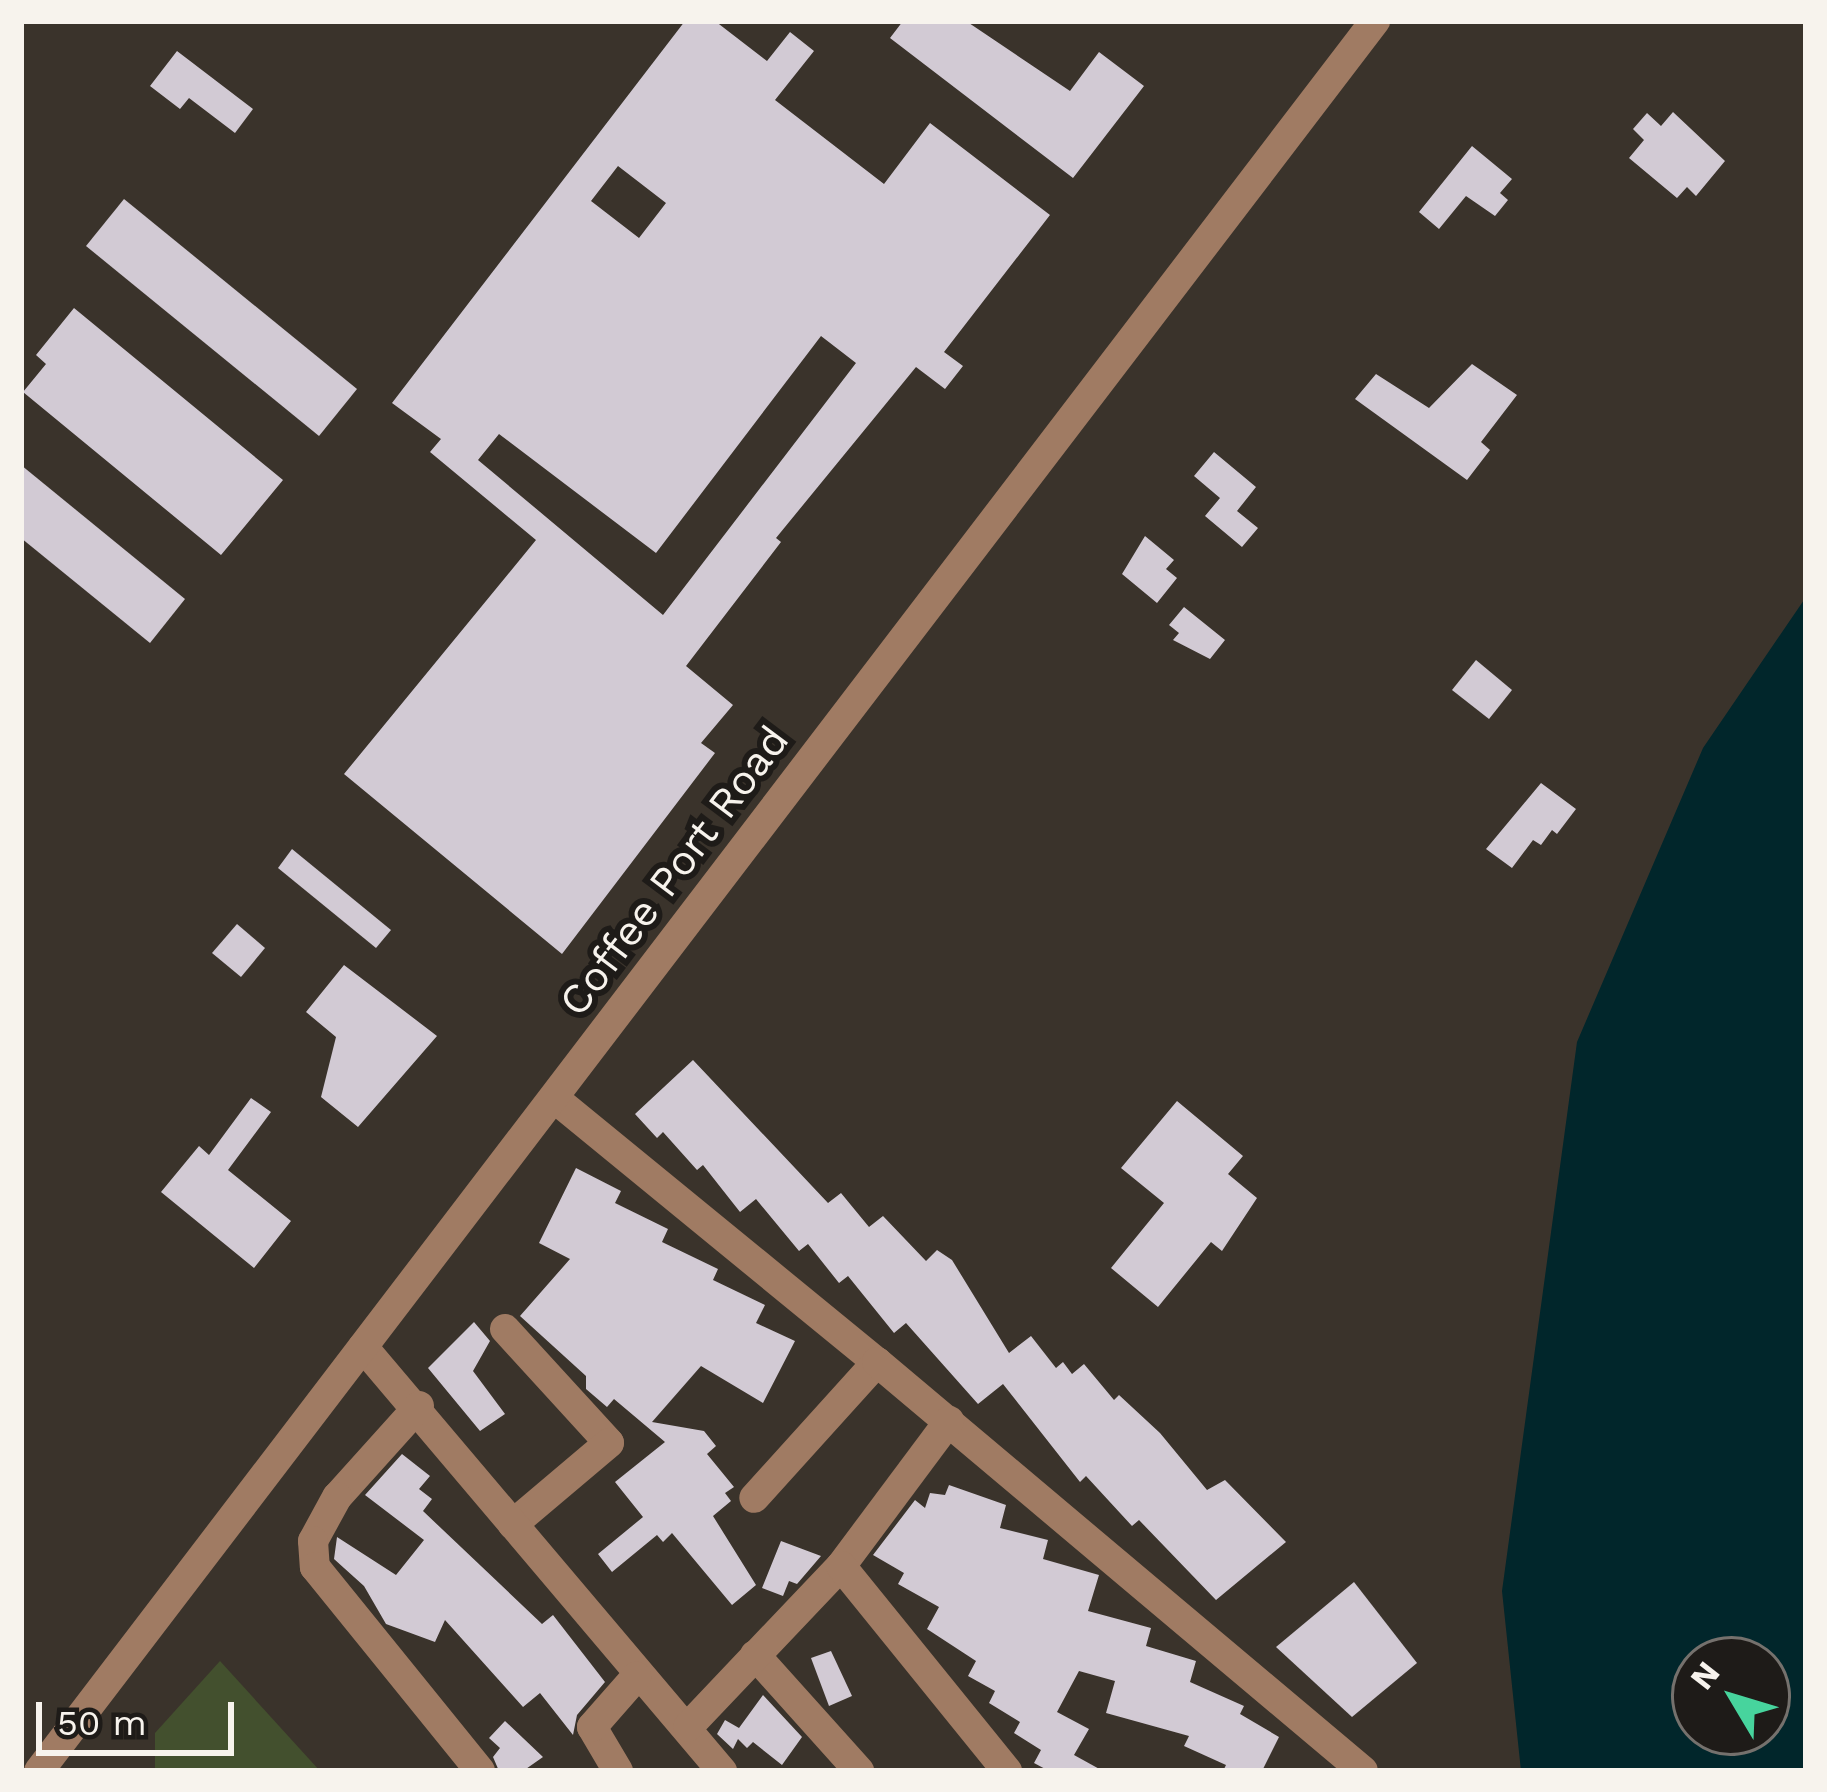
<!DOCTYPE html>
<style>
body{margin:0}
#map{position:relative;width:1827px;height:1792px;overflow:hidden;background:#3a332b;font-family:"Work Sans",sans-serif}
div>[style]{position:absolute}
.green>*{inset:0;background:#43502e}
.water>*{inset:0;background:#01262b}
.building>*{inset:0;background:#d2cad4}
.minor>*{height:30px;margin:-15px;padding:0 15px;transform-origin:15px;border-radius:15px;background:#a07b63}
span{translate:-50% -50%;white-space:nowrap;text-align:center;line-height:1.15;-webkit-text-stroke:12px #1e1b18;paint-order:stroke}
.street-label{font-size:42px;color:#f7f3ed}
.frame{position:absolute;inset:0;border:24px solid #f7f3ed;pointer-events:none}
.north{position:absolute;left:1671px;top:1636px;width:120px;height:120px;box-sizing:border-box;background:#1e1b18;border:3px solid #75716d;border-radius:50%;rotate:308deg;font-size:33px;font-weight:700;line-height:48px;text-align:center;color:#f7f3ed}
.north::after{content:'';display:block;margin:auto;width:42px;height:54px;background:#47d49d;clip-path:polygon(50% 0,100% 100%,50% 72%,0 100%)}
.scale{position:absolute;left:36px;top:1702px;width:198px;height:54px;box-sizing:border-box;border:6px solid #f7f3ed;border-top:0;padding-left:15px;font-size:36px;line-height:42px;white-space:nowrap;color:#f7f3ed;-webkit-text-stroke:9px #1e1b18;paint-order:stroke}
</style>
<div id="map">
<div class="green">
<i style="clip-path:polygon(220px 1661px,320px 1771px,155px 1771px,155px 1733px)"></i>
</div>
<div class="water">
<i style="clip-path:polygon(evenodd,1806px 597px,1806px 1771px,1521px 1771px,1502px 1591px,1577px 1042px,1703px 748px,1806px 597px,1695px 1660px,1767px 1660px,1767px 1732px,1695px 1732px,1695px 1660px)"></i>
</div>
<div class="building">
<i style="clip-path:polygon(evenodd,685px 21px,715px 21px,767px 61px,790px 32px,814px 51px,775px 100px,884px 184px,930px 123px,1050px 215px,944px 352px,963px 366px,945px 389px,916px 367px,776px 538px,781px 542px,686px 666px,733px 705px,701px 743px,715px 753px,562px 954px,344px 774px,536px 540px,430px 452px,441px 439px,392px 403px,685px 21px,618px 166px,666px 203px,639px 238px,591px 201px,618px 166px,685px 21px,821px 336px,856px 363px,663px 615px,478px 460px,499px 434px,656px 553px,821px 336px)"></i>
<i style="clip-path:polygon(903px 21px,966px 21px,1070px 91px,1099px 52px,1144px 86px,1073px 178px,890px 38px)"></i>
<i style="clip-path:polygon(177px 51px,253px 109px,235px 133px,189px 98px,180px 109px,150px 86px)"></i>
<i style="clip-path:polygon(1673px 112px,1725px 161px,1696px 196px,1687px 187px,1677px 198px,1629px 158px,1644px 140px,1633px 129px,1647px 113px,1661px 126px)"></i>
<i style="clip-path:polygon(1472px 146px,1512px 179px,1500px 193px,1508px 200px,1495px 216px,1466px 196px,1439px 229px,1419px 212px)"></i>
<i style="clip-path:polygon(124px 199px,357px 389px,319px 436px,86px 246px)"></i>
<i style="clip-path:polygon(74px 308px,283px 480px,221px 555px,23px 392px,46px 364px,36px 355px)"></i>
<i style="clip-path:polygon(1472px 364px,1517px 395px,1481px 442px,1490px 450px,1467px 480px,1355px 399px,1376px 374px,1429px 408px)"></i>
<i style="clip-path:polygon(1214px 452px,1256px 487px,1237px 511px,1258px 528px,1242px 547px,1205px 516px,1220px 498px,1194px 476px)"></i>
<i style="clip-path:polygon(21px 465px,185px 599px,150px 643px,21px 538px)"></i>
<i style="clip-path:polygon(1145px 536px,1174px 560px,1166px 569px,1177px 578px,1157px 603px,1122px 574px)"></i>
<i style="clip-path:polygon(1184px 607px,1225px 640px,1210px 659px,1173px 640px,1179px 633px,1169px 625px)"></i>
<i style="clip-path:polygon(1476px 660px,1512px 690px,1489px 719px,1452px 690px)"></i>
<i style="clip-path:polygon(1541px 783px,1576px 809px,1557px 834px,1552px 830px,1541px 845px,1533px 840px,1512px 868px,1486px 849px)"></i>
<i style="clip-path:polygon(292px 849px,391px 930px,376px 948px,278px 868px)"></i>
<i style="clip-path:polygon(237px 924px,265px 948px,241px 977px,212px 953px)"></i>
<i style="clip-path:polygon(344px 965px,437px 1036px,358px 1127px,321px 1097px,336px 1037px,306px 1012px)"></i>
<i style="clip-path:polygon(693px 1060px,828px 1203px,841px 1193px,869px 1227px,883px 1216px,926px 1261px,937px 1250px,952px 1260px,1009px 1353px,1031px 1336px,1056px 1368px,1063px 1362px,1072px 1374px,1084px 1364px,1114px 1400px,1119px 1395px,1160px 1433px,1207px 1490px,1225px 1480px,1286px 1542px,1216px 1600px,1139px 1520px,1132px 1526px,1086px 1476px,1080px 1482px,1003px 1384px,978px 1404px,906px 1323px,894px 1333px,848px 1276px,839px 1283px,808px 1244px,799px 1251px,756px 1199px,740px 1212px,703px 1165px,697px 1170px,663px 1132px,657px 1138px,635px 1114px)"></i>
<i style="clip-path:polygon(251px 1098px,271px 1112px,228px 1170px,291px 1221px,254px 1268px,161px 1192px,199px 1146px,209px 1155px)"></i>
<i style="clip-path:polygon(1177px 1101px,1243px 1156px,1228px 1174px,1257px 1198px,1222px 1251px,1211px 1242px,1158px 1307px,1111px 1268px,1164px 1203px,1121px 1168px)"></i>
<i style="clip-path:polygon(576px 1168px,621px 1191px,615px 1203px,668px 1229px,662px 1242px,718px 1269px,713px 1280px,765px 1305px,756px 1323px,795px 1341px,763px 1403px,701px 1366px,652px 1422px,704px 1431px,716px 1446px,707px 1454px,734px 1487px,725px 1493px,731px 1501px,713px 1516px,756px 1585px,732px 1605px,672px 1533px,663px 1542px,657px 1535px,612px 1572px,598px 1554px,643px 1517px,615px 1482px,665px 1442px,614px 1399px,607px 1407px,586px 1389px,586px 1376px,520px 1316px,570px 1259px,539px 1243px)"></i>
<i style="clip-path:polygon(474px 1322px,490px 1341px,473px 1371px,505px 1414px,480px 1431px,428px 1368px)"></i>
<i style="clip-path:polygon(402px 1454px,430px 1476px,419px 1489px,432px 1499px,423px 1511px,542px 1624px,553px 1615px,605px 1682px,577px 1715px,573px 1735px,540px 1693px,523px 1707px,445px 1620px,435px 1642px,386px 1624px,364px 1586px,334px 1559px,337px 1537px,396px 1575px,424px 1540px,365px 1495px)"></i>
<i style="clip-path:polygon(949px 1485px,1006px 1505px,1000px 1528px,1048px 1540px,1043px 1559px,1099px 1575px,1088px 1611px,1151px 1628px,1146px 1646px,1196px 1661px,1190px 1682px,1244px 1706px,1240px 1714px,1279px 1737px,1262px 1771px,1223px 1771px,1226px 1765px,1184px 1746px,1189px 1736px,1106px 1713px,1115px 1681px,1079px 1671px,1057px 1712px,1089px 1729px,1074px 1755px,1103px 1771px,1049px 1771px,1034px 1763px,1041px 1750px,1014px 1733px,1020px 1722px,989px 1703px,995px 1691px,968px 1676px,976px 1661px,927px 1629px,939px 1607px,898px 1584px,904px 1573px,873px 1555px,915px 1500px,925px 1508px,930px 1493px,945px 1495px)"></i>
<i style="clip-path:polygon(781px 1541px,821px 1556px,797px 1584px,789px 1581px,783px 1596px,762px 1588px)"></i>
<i style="clip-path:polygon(1354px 1582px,1417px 1663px,1352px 1717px,1276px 1647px)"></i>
<i style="clip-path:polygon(831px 1651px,852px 1696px,829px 1706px,811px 1658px)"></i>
<i style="clip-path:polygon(763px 1695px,802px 1737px,782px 1765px,753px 1742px,747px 1748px,738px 1739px,733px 1749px,717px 1734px,725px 1720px,739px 1728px)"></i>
<i style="clip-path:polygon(505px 1721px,543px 1757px,523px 1771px,499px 1771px,493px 1757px,500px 1748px,489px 1738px)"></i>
</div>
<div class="minor">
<i style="left:554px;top:1098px;width:417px;rotate:39.3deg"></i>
<i style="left:877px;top:1362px;width:183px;rotate:132.1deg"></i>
<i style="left:505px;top:1329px;width:154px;rotate:47.6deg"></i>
<i style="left:609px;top:1443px;width:126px;rotate:139.8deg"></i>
<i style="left:363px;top:1347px;width:556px;rotate:49.75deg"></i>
<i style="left:877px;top:1362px;width:635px;rotate:40.08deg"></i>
<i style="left:419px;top:1406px;width:122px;rotate:132deg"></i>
<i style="left:337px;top:1497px;width:50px;rotate:118.6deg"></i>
<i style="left:313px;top:1541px;width:26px;rotate:86deg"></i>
<i style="left:315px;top:1567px;width:262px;rotate:51deg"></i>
<i style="left:841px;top:1566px;width:181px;rotate:-53.3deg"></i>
<i style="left:755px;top:1655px;width:156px;rotate:48.1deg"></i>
<i style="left:688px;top:1727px;width:222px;rotate:-46.5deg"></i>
<i style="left:841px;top:1566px;width:264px;rotate:51deg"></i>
<i style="left:39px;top:1771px;width:2202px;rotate:-52.64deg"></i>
<i style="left:618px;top:1771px;width:51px;rotate:-120.6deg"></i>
<i style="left:592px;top:1727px;width:67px;rotate:-48.7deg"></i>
</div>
<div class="street-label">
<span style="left:674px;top:871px;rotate:-53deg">Coffee Port Road</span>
</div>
<div class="frame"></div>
<div class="north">N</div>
<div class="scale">50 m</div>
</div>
